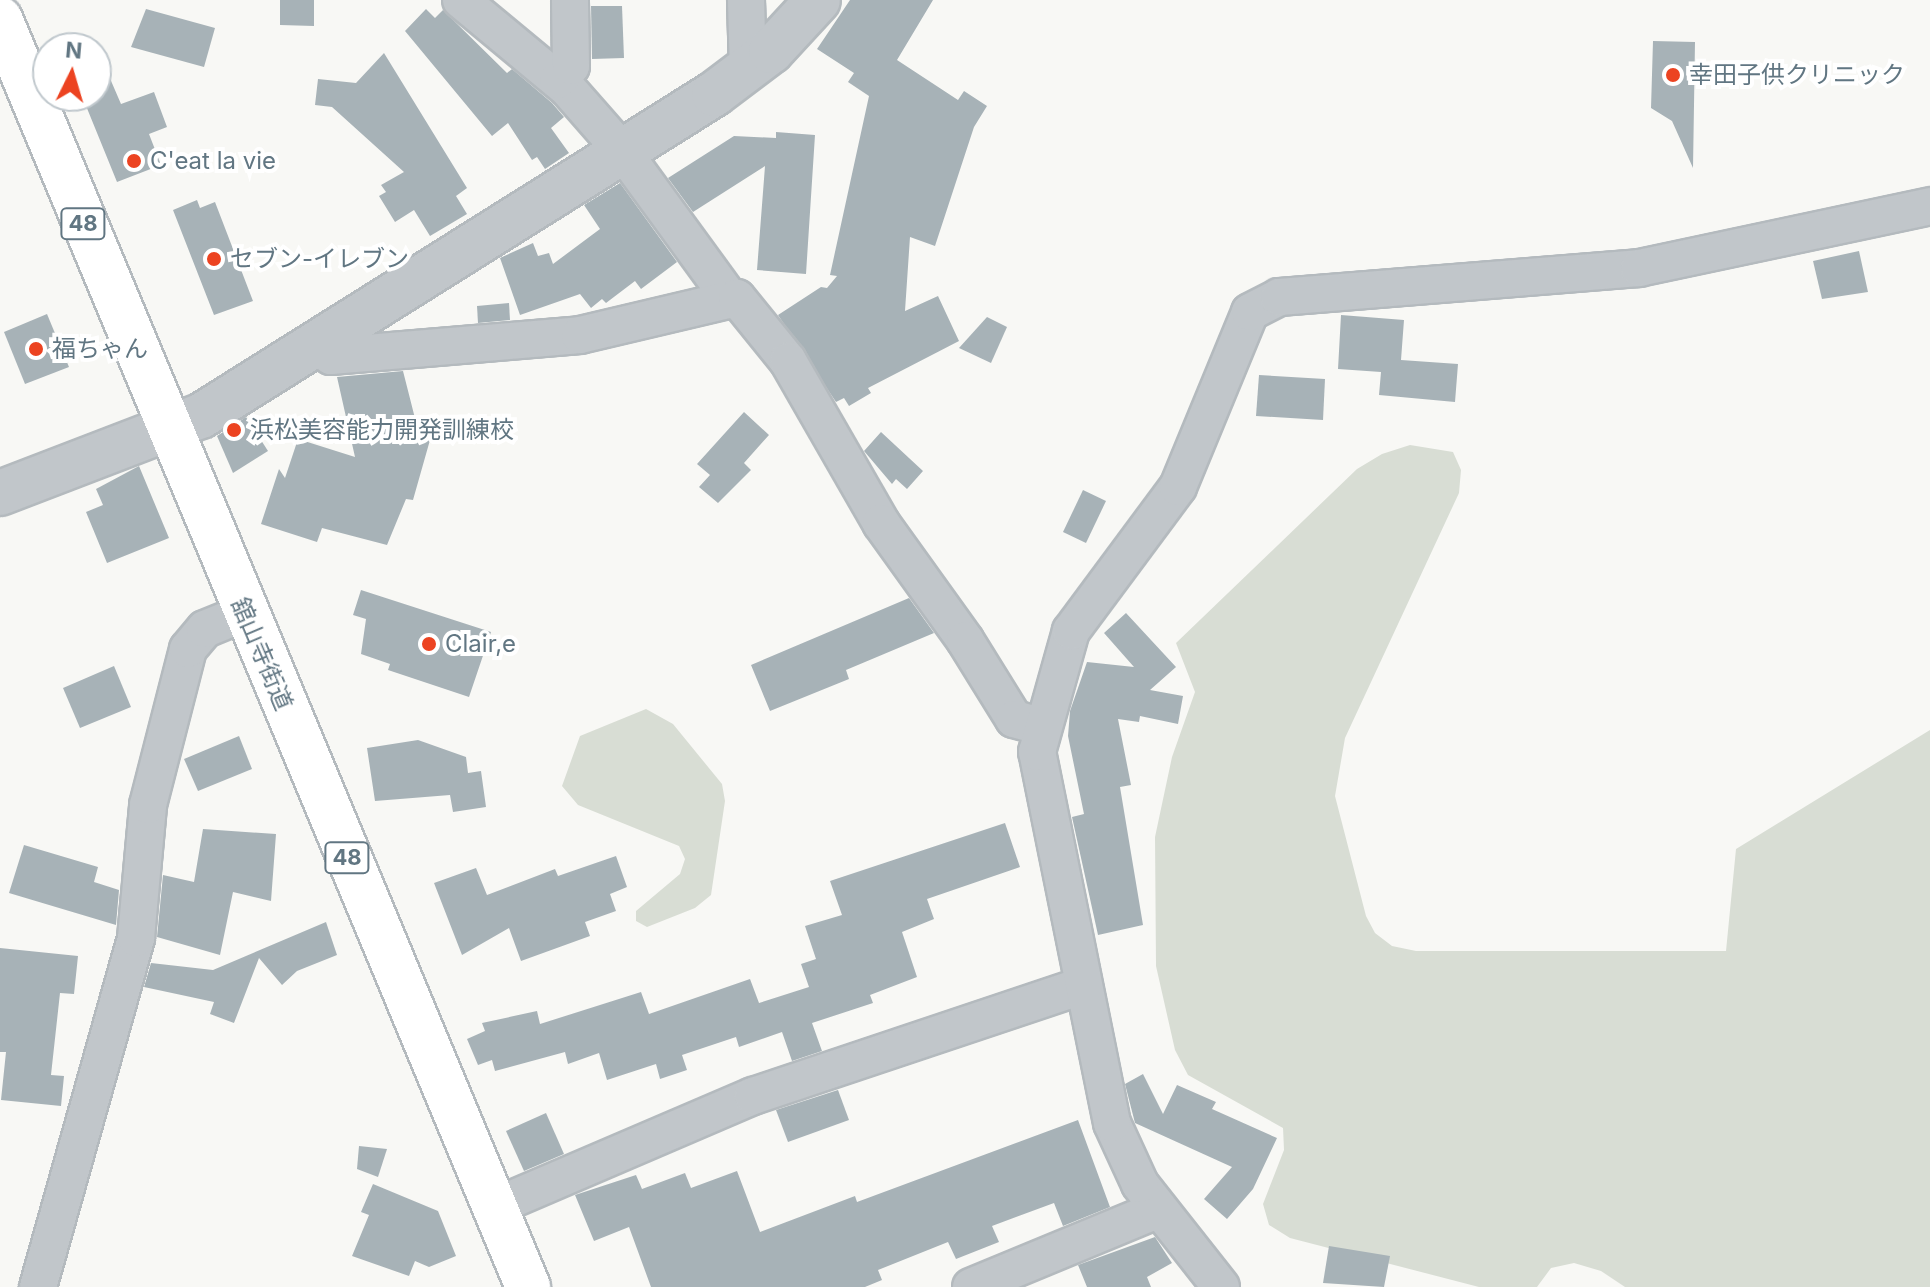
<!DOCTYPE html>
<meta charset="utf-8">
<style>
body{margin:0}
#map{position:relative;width:1930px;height:1287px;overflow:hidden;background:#f8f8f5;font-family:Inter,"Noto Sans JP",sans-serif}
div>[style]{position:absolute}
.green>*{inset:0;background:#d8ddd4}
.building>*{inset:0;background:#a7b2b7}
.roads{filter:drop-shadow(2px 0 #b4babe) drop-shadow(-2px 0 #b4babe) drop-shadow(0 2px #b4babe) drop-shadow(0 -2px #b4babe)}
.minor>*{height:36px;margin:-18px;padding:0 18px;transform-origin:18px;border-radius:18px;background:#c1c6ca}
.tertiary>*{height:44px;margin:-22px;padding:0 22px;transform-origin:22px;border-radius:22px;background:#c1c6ca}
.primary>*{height:44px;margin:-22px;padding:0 22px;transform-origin:22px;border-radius:22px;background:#fff}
.dots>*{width:22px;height:22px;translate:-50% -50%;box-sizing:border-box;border:4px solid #fff;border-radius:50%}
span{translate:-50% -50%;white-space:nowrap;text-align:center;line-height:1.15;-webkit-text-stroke:8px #fff;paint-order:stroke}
.shield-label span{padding:2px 6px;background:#fff;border:2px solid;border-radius:6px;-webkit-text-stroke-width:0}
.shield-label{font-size:22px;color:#617682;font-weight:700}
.poi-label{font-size:24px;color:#617682}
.left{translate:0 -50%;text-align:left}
.street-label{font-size:24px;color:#617682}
.north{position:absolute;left:32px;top:32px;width:80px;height:80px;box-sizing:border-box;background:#fff;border:2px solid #c0c8cd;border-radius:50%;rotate:5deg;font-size:22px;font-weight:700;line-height:32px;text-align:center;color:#617682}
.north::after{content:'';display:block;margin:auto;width:28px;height:36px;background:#ec4321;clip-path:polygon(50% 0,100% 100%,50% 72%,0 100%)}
</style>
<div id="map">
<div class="green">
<i style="clip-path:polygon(1410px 445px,1453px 452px,1461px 470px,1459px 493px,1345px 738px,1335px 796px,1366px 916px,1375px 933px,1392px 946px,1416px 951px,1726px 951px,1736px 849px,1930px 730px,1930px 1287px,1625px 1287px,1601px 1271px,1574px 1263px,1551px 1268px,1537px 1287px,1479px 1287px,1290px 1238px,1269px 1225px,1263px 1204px,1284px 1150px,1283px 1128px,1188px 1075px,1175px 1050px,1156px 966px,1155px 837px,1172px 757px,1195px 692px,1176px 643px,1357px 469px,1382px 454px)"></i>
<i style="clip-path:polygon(646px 709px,673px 724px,722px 784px,725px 801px,711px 895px,695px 908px,647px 927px,636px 921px,636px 911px,680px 874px,685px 859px,679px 846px,578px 805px,562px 786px,580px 736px)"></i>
</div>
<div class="building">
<i style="clip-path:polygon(280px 0,314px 0,314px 26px,280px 25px)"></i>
<i style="clip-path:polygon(850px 0,933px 0,897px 60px,958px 100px,964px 91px,987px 106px,974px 127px,935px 246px,910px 237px,905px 311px,938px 296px,959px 341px,868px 388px,871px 393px,849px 406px,844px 398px,836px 402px,778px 315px,821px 287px,827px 288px,837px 276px,830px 275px,869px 96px,848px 82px,854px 73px,817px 49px)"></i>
<i style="clip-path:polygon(591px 6px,622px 6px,624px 58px,592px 59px)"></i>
<i style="clip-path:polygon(146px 9px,215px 28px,204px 67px,131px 47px)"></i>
<i style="clip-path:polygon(426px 9px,435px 18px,443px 10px,507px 73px,512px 69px,552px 103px,564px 117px,551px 128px,569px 153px,545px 169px,537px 157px,532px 160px,508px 123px,492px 136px,405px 31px)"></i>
<i style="clip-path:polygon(1653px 41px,1695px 42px,1693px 168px,1672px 121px,1651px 108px)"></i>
<i style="clip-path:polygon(96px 46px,121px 104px,154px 92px,167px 127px,149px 134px,161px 165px,117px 182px,82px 96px,96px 96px)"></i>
<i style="clip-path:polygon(384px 53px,467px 188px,456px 196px,467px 214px,430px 236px,414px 210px,395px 222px,379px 196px,386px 192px,381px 185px,404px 172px,332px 107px,315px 105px,318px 79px,356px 83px)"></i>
<i style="clip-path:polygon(776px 132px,815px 135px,806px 274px,757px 270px,765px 166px,693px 212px,668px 178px,734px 136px,776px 138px)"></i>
<i style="clip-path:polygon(620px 183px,677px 262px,641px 289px,635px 281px,606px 303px,602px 299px,591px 308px,580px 294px,520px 315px,500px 258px,533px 243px,538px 256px,549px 253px,553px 264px,600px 229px,584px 205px)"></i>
<i style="clip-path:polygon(197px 200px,200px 208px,215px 202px,253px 301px,214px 315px,173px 210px)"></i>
<i style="clip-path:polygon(1859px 251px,1868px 292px,1822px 299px,1813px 261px)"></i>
<i style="clip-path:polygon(509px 303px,510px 320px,478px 323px,477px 306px)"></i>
<i style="clip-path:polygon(47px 314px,69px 367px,25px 384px,4px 332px)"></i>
<i style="clip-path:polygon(1341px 315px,1404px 320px,1401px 360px,1458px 364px,1455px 402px,1379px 395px,1381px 372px,1338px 369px)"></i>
<i style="clip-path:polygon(987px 317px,1007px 327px,991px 363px,959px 348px)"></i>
<i style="clip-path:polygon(403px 371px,420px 438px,430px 440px,413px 500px,406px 499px,387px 545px,322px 528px,317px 542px,261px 524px,279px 469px,285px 478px,298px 439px,355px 457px,337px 377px)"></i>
<i style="clip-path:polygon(1259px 375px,1325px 379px,1323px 420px,1256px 416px)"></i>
<i style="clip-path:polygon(744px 412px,769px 435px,744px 463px,751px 470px,718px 503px,699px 487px,710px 475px,697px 464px)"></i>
<i style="clip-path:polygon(246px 417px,268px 451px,233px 473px,217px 436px)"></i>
<i style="clip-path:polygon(881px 432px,923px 471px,907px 489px,896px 479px,892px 484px,864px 451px)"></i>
<i style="clip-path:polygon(139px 466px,169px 538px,107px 563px,86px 512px,103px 505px,96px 489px)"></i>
<i style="clip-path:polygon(1083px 490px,1106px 501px,1086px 543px,1063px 532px)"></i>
<i style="clip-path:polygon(361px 590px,491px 632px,469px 697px,388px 670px,390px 664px,361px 654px,366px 619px,353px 615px)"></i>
<i style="clip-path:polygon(909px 598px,934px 633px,846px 670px,849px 679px,770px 711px,751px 665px)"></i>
<i style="clip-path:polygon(1126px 613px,1176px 667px,1150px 690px,1183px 696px,1178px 724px,1140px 716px,1139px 722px,1118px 719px,1131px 785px,1120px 787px,1143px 925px,1098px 935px,1072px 817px,1084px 814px,1068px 736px,1070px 711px,1087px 662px,1134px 667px,1104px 633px)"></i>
<i style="clip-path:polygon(114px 666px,131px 707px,80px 728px,63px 688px)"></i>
<i style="clip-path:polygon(239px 736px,252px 769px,198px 791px,184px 759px)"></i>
<i style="clip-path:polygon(418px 740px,466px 757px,468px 773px,481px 771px,486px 807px,453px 812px,450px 795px,375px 801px,367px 748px)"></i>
<i style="clip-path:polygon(1005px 823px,1020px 867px,927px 899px,934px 919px,902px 932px,917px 977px,870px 995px,873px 1003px,812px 1023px,822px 1051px,792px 1061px,782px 1032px,739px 1047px,736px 1037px,682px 1055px,687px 1070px,660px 1079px,656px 1064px,607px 1080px,599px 1053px,568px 1064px,565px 1052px,495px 1071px,492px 1060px,478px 1065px,467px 1039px,485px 1031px,482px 1023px,537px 1011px,540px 1024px,641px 992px,649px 1014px,750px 979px,759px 1003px,809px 987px,801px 964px,816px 959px,805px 926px,842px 915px,830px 881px)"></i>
<i style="clip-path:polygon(203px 829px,276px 834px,271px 901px,233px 892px,220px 955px,157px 937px,163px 875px,194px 882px)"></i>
<i style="clip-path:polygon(24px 845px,98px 867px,94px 882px,119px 890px,116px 925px,9px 893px)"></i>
<i style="clip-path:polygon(616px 856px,627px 887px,610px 894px,616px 911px,585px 922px,590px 936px,521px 961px,509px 928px,462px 955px,434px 883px,476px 868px,487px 895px,555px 869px,558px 876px)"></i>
<i style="clip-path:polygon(326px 922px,337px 955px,297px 971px,282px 985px,259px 958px,234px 1023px,210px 1014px,214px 1002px,144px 987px,151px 963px,213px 970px)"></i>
<i style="clip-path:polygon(0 948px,78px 956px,74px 994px,60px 993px,51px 1075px,64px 1076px,61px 1106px,1px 1100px,6px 1052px,0 1052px)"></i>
<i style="clip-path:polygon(1143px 1074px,1163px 1114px,1177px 1085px,1216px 1102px,1212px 1109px,1277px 1138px,1253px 1189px,1227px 1219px,1204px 1199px,1232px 1167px,1135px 1123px,1125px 1084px)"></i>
<i style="clip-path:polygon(838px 1090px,849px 1120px,788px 1142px,776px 1110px)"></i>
<i style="clip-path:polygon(546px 1113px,564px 1154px,524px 1171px,506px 1131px)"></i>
<i style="clip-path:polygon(1078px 1120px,1110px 1207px,1063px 1226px,1054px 1203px,992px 1226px,999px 1242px,956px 1259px,948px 1242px,878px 1270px,882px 1280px,865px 1287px,651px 1287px,629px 1227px,594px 1241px,575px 1195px,636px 1175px,642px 1189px,685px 1173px,691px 1188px,737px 1171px,760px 1232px,855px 1196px,857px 1202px)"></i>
<i style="clip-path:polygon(359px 1146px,387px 1149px,378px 1177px,357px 1169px)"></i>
<i style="clip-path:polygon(373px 1184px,438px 1211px,456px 1256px,429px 1267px,415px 1261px,409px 1276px,352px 1256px,369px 1215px,361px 1212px)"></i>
<i style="clip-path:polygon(1155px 1237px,1172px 1263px,1147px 1277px,1151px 1287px,1087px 1287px,1078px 1265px)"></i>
<i style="clip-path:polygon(1329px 1246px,1390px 1256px,1384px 1287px,1323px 1283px)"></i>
</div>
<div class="roads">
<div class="minor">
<i style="left:461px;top:0;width:138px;rotate:39.7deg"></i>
<i style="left:567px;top:88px;width:85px;rotate:48.8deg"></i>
<i style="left:623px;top:152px;width:183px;rotate:53.9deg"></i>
<i style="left:746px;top:0;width:70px;rotate:88.4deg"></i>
<i style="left:558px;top:80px;width:19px;rotate:-47deg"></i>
<i style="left:571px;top:66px;width:66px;rotate:-90.9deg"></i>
<i style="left:321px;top:340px;width:19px;rotate:58deg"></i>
<i style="left:331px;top:356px;width:250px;rotate:-4.8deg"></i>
<i style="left:580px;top:335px;width:161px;rotate:-13.3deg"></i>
<i style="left:737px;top:298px;width:81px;rotate:51deg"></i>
<i style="left:788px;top:361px;width:187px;rotate:60.1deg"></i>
<i style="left:881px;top:523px;width:144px;rotate:54.3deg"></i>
<i style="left:965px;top:640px;width:93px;rotate:58.2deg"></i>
<i style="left:1014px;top:719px;width:28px;rotate:15deg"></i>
<i style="left:494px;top:1207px;width:282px;rotate:-23.2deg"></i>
<i style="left:753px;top:1096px;width:347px;rotate:-18.5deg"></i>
<i style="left:38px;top:1287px;width:362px;rotate:-74.3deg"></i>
<i style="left:136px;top:938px;width:134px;rotate:-84.8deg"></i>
<i style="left:148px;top:805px;width:161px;rotate:-75.6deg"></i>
<i style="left:188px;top:649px;width:26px;rotate:-50deg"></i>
<i style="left:205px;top:629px;width:42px;rotate:-22.3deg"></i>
<i style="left:971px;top:1287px;width:201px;rotate:-22.5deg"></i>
<i style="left:1221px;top:1287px;width:131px;rotate:-128.2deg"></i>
<i style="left:1140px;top:1184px;width:67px;rotate:-114.7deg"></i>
<i style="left:1112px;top:1123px;width:379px;rotate:-101.4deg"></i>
<i style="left:1037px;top:752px;width:126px;rotate:-74.3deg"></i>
<i style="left:1071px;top:631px;width:179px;rotate:-53.4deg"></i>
<i style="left:1178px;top:487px;width:189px;rotate:-67.6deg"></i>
<i style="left:1250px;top:312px;width:33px;rotate:-27deg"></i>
<i style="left:1279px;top:297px;width:361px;rotate:-4.6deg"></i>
<i style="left:1639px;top:268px;width:298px;rotate:-12deg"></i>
</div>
<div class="tertiary">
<i style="left:0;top:493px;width:215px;rotate:-21deg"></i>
<i style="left:201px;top:416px;width:606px;rotate:-32.12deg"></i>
<i style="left:714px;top:94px;width:71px;rotate:-37deg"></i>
<i style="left:771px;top:51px;width:69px;rotate:-47.3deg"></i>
</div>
<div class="primary">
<i style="left:0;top:19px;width:1374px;rotate:67.39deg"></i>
</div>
</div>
<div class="dots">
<i style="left:1673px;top:75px;background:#ec4321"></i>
<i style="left:134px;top:161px;background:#ec4321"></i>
<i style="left:214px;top:259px;background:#ec4321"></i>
<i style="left:36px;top:349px;background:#ec4321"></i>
<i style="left:234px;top:430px;background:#ec4321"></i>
<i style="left:429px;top:644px;background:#ec4321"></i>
</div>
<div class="shield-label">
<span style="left:83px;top:224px">48</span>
<span style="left:347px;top:858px">48</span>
</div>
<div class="poi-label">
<span class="left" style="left:1689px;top:75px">幸田子供クリニック</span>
<span class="left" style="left:150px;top:161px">C'eat la vie</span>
<span class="left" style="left:230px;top:259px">セブン-イレブン</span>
<span class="left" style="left:52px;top:349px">福ちゃん</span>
<span class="left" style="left:250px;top:430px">浜松美容能力開発訓練校</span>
<span class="left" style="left:445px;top:644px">Clair,e</span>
</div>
<div class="street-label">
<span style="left:262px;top:654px;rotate:67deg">舘山寺街道</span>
</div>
<div class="north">N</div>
</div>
